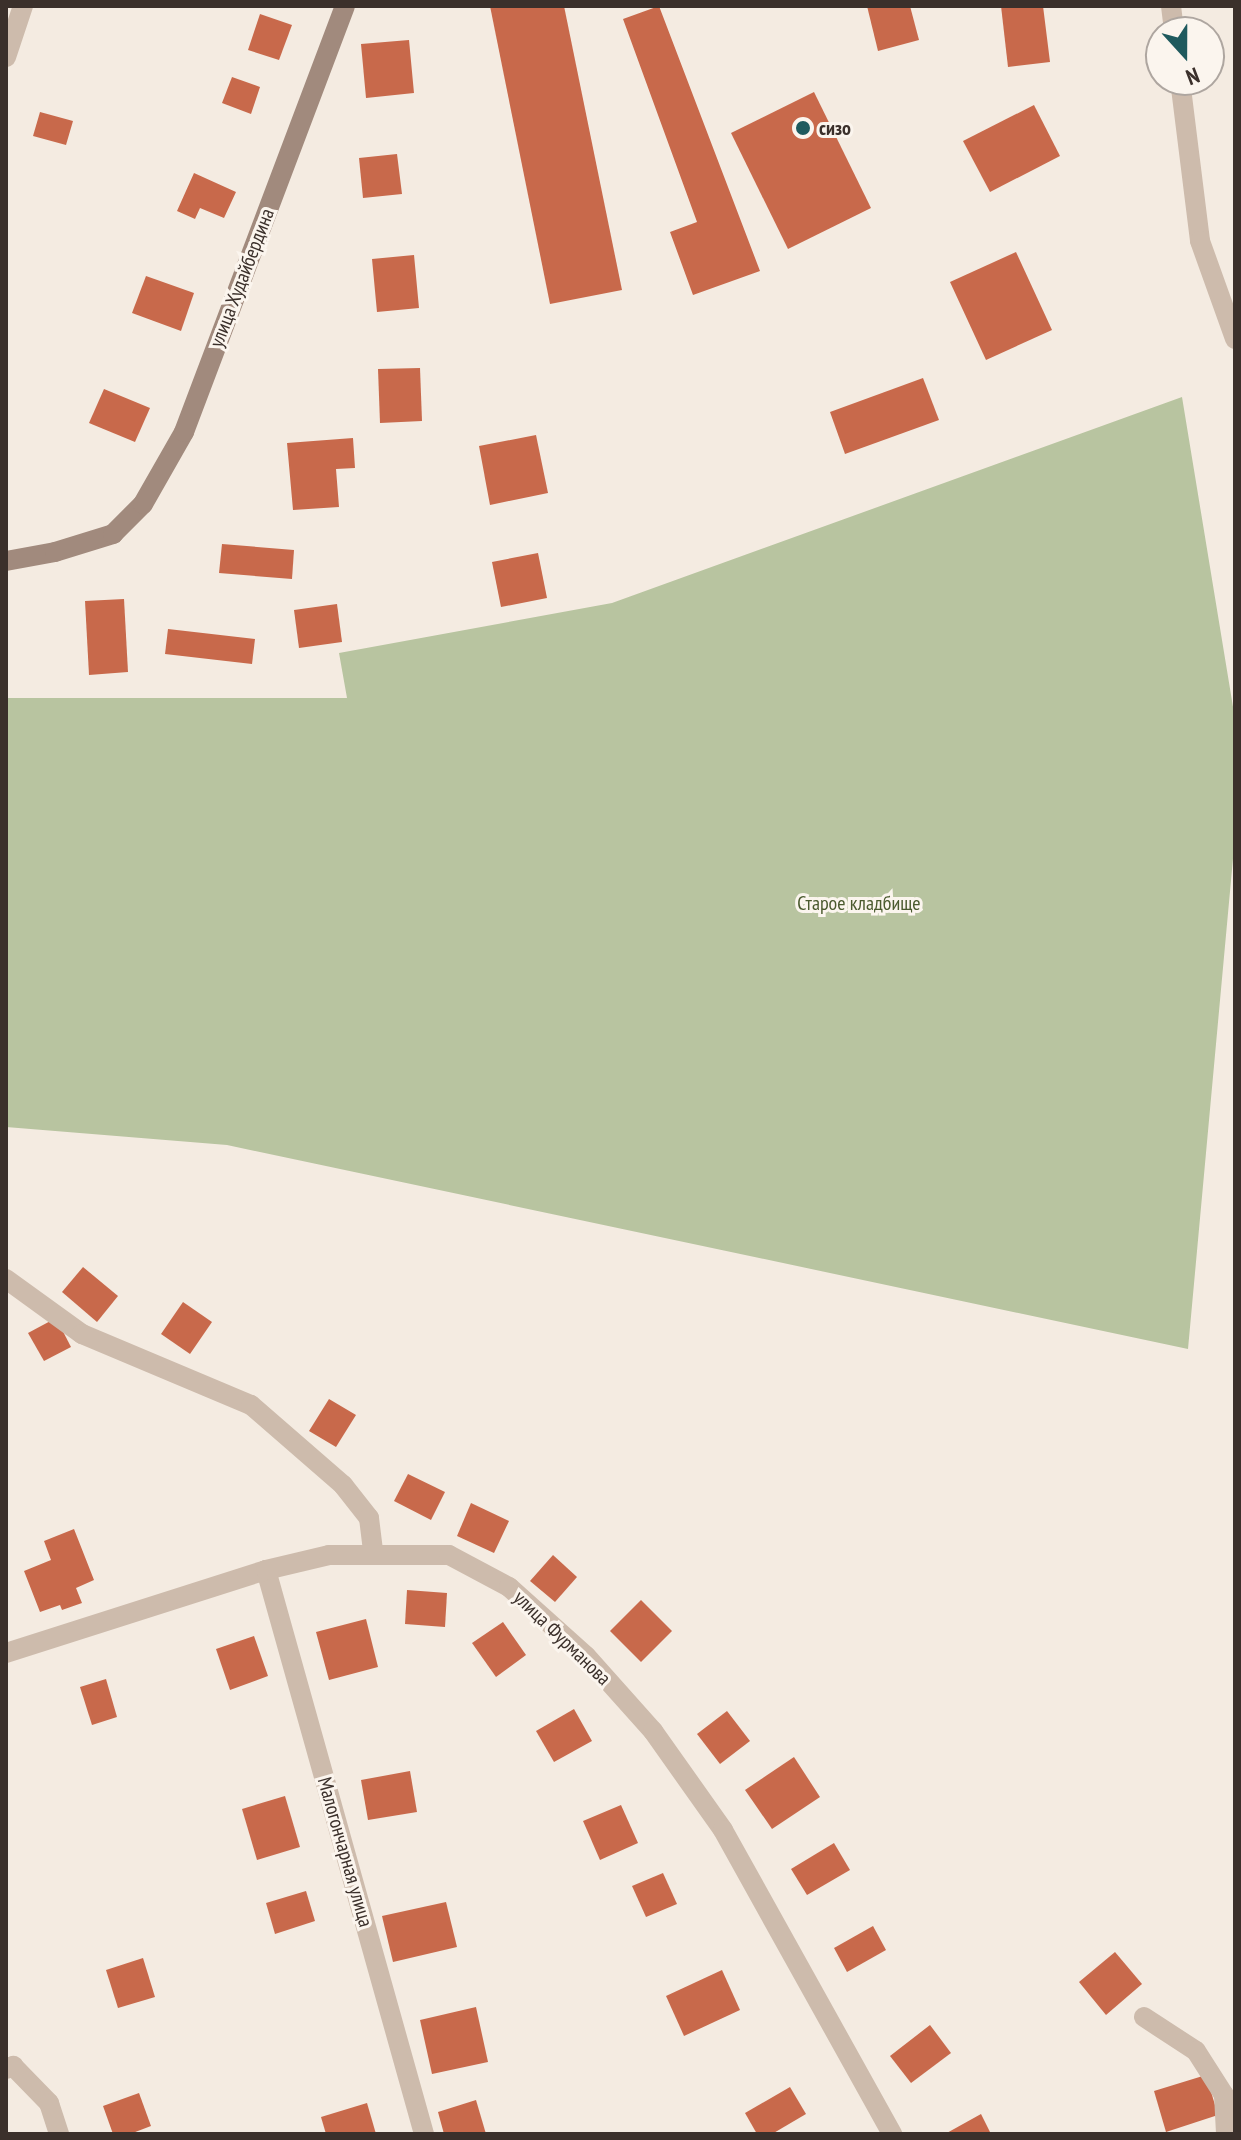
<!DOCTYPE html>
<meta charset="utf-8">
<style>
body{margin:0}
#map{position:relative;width:1241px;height:2140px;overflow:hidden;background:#f4ebe1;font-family:"PT Sans Narrow",sans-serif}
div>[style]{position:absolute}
.green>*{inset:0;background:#b8c4a0}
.building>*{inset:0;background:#c8694b}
.street>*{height:20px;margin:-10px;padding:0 10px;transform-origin:10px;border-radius:10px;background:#cdbbac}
.secondary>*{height:20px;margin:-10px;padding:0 10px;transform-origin:10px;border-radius:10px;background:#a18a7d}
.dots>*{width:22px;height:22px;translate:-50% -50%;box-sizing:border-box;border:4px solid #fbf5ee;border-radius:50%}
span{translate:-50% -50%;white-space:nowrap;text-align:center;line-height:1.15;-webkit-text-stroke:6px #fbf5ee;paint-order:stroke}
.poi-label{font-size:20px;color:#3b302b;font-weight:700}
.left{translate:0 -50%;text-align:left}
.street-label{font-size:20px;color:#3b302b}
.park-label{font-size:20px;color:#4a5a2e}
.frame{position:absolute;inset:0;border:8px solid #3b302b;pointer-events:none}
.north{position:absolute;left:1145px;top:16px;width:80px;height:80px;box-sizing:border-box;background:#fbf5ee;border:2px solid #aea6a0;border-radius:50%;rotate:159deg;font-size:22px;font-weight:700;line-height:32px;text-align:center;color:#3b302b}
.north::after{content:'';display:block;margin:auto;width:28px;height:36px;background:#1f5a5e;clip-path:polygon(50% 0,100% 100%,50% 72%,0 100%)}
</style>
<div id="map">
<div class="green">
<i style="clip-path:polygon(1182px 397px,1235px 719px,1235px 837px,1188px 1349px,227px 1145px,6px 1127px,6px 698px,347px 698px,339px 653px,612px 603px)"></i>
</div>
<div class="building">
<i style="clip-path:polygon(490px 6px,564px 6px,622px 290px,550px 304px)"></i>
<i style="clip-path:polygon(659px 6px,760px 271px,693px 295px,670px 232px,697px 222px,623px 19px)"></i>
<i style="clip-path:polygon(867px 6px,910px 6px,919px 40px,878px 51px)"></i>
<i style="clip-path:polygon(1001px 6px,1043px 6px,1050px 62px,1008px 67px)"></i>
<i style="clip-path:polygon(260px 14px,292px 25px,279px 60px,248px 50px)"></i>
<i style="clip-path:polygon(409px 40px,414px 93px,366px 98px,361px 44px)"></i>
<i style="clip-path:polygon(232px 77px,260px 87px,251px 114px,222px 103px)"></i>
<i style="clip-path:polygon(814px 92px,871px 208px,788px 249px,731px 133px)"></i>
<i style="clip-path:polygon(1034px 105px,1060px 156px,990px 192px,963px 141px)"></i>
<i style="clip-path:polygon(40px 112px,73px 121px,66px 145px,33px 136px)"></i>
<i style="clip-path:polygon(397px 154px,402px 194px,363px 198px,359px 158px)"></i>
<i style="clip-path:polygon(194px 173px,236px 192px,224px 218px,200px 208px,195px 219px,177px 211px)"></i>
<i style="clip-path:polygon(1016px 252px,1052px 330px,986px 360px,950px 282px)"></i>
<i style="clip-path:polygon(414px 255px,419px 308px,377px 312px,372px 259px)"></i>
<i style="clip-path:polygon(146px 276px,194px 293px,181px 331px,132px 313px)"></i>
<i style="clip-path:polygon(420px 368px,422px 421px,380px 423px,378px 369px)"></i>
<i style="clip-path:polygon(923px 378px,939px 420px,845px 454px,830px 412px)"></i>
<i style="clip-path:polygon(104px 389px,150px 408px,135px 442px,89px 423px)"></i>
<i style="clip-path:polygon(536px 435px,548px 493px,490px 505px,479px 446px)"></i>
<i style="clip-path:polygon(353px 438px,355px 468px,336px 469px,339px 507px,293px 510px,287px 443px)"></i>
<i style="clip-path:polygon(222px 544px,294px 550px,292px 579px,219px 573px)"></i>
<i style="clip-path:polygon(538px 553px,547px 598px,501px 607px,492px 562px)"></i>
<i style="clip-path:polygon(124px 599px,128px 672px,89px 675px,85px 601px)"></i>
<i style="clip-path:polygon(337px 604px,342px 642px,299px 648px,294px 610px)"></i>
<i style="clip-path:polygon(168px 629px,255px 639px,252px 664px,165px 654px)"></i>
<i style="clip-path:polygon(83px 1267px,118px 1296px,97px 1322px,62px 1292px)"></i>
<i style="clip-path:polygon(183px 1302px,212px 1322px,190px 1354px,161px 1334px)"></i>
<i style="clip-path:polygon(56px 1318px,71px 1347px,44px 1361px,28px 1333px)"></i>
<i style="clip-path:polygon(329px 1399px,356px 1415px,336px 1447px,309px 1431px)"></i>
<i style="clip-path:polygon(408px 1474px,445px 1492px,431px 1520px,394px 1501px)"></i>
<i style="clip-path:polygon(471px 1503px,509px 1521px,494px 1553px,457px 1536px)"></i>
<i style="clip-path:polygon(74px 1529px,94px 1580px,76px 1588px,82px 1603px,62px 1610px,60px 1605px,40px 1612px,24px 1571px,51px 1560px,44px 1541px)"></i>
<i style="clip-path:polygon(553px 1555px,577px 1577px,555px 1602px,530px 1581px)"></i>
<i style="clip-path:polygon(407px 1590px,447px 1593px,445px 1627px,405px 1624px)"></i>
<i style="clip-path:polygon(641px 1600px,672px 1631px,641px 1662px,610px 1631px)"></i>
<i style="clip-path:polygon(366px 1619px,378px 1667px,329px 1680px,316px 1632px)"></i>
<i style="clip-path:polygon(503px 1622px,526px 1655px,496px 1677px,472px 1643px)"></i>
<i style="clip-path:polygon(254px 1636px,268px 1676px,230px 1690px,216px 1649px)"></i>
<i style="clip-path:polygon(106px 1679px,117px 1717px,92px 1725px,80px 1687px)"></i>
<i style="clip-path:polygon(574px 1709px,592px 1741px,554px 1762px,536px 1731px)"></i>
<i style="clip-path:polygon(727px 1711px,750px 1741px,720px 1764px,697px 1734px)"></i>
<i style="clip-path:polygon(794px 1757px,820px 1797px,772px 1829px,745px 1790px)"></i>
<i style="clip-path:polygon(410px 1771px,417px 1812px,368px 1820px,361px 1780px)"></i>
<i style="clip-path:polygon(285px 1796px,300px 1847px,257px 1860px,242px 1809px)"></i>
<i style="clip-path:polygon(621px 1805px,638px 1843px,600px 1860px,583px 1821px)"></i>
<i style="clip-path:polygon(834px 1843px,850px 1870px,807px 1895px,791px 1869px)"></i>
<i style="clip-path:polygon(663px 1873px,677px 1904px,646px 1917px,632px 1886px)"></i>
<i style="clip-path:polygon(306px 1891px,315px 1921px,275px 1934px,266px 1903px)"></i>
<i style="clip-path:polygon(446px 1902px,457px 1947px,393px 1962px,382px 1916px)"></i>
<i style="clip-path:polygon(873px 1926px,886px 1950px,847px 1972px,834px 1948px)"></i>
<i style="clip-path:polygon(1115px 1952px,1142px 1984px,1106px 2015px,1079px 1982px)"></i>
<i style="clip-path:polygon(143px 1958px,155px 1997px,118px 2008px,106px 1970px)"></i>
<i style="clip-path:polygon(722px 1970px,740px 2010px,684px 2036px,666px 1996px)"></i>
<i style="clip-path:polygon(476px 2007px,488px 2062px,432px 2074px,420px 2020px)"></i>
<i style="clip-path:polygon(930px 2025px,951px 2053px,911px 2083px,890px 2056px)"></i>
<i style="clip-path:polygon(1206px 2075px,1218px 2115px,1166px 2132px,1154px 2091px)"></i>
<i style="clip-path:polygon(790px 2087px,806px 2114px,772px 2134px,757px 2134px,745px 2113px)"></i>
<i style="clip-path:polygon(139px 2093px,151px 2126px,130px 2134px,113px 2134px,103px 2106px)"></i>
<i style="clip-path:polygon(476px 2100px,486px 2134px,444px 2134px,438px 2112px)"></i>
<i style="clip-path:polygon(367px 2103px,376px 2134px,326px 2134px,321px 2117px)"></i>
<i style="clip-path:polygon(981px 2114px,991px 2134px,945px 2134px)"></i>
</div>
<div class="street">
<i style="left:1171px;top:6px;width:26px;rotate:83deg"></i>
<i style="left:6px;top:57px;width:54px;rotate:-71.6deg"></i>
<i style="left:1180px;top:80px;width:162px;rotate:82.9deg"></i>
<i style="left:1200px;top:241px;width:104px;rotate:70.3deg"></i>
<i style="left:6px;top:1279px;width:94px;rotate:35.9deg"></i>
<i style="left:82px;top:1334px;width:183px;rotate:22.8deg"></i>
<i style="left:251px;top:1405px;width:122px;rotate:41deg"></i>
<i style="left:343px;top:1485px;width:42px;rotate:51.8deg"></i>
<i style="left:369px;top:1518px;width:35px;rotate:83deg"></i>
<i style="left:266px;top:1570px;width:586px;rotate:74.35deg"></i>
<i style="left:6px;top:1653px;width:273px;rotate:-17.7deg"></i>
<i style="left:266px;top:1570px;width:65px;rotate:-13.4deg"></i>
<i style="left:329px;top:1555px;width:120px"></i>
<i style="left:449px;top:1555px;width:68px;rotate:28.1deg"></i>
<i style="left:509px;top:1587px;width:103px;rotate:41.9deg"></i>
<i style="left:586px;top:1656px;width:101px;rotate:48.2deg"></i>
<i style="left:653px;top:1731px;width:121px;rotate:54.7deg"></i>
<i style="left:723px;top:1830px;width:348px;rotate:60.9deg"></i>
<i style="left:1144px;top:2017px;width:62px;rotate:33.2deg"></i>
<i style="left:1196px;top:2051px;width:52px;rotate:57.5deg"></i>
<i style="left:1224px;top:2095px;width:39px;rotate:87deg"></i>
<i style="left:6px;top:2069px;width:8px;rotate:-23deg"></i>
<i style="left:13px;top:2066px;width:52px;rotate:45.8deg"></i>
<i style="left:49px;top:2103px;width:33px;rotate:72deg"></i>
</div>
<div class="secondary">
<i style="left:6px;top:561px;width:50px;rotate:-10.4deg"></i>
<i style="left:55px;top:552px;width:61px;rotate:-17.2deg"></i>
<i style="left:113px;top:534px;width:42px;rotate:-45deg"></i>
<i style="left:143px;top:504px;width:83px;rotate:-60.3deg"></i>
<i style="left:184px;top:432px;width:455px;rotate:-69.3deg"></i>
</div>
<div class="dots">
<i style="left:803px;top:128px;background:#1f5a5e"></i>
</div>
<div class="poi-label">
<span class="left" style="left:819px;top:128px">сизо</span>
</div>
<div class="street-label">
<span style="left:242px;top:278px;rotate:-69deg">улица Худайбердина</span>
<span style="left:562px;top:1638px;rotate:44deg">улица Фурманова</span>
<span style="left:345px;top:1852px;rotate:74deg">Малогончарная улица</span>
</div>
<div class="park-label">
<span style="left:859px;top:903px">Старое кладбище</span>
</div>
<div class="frame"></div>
<div class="north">N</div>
</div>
